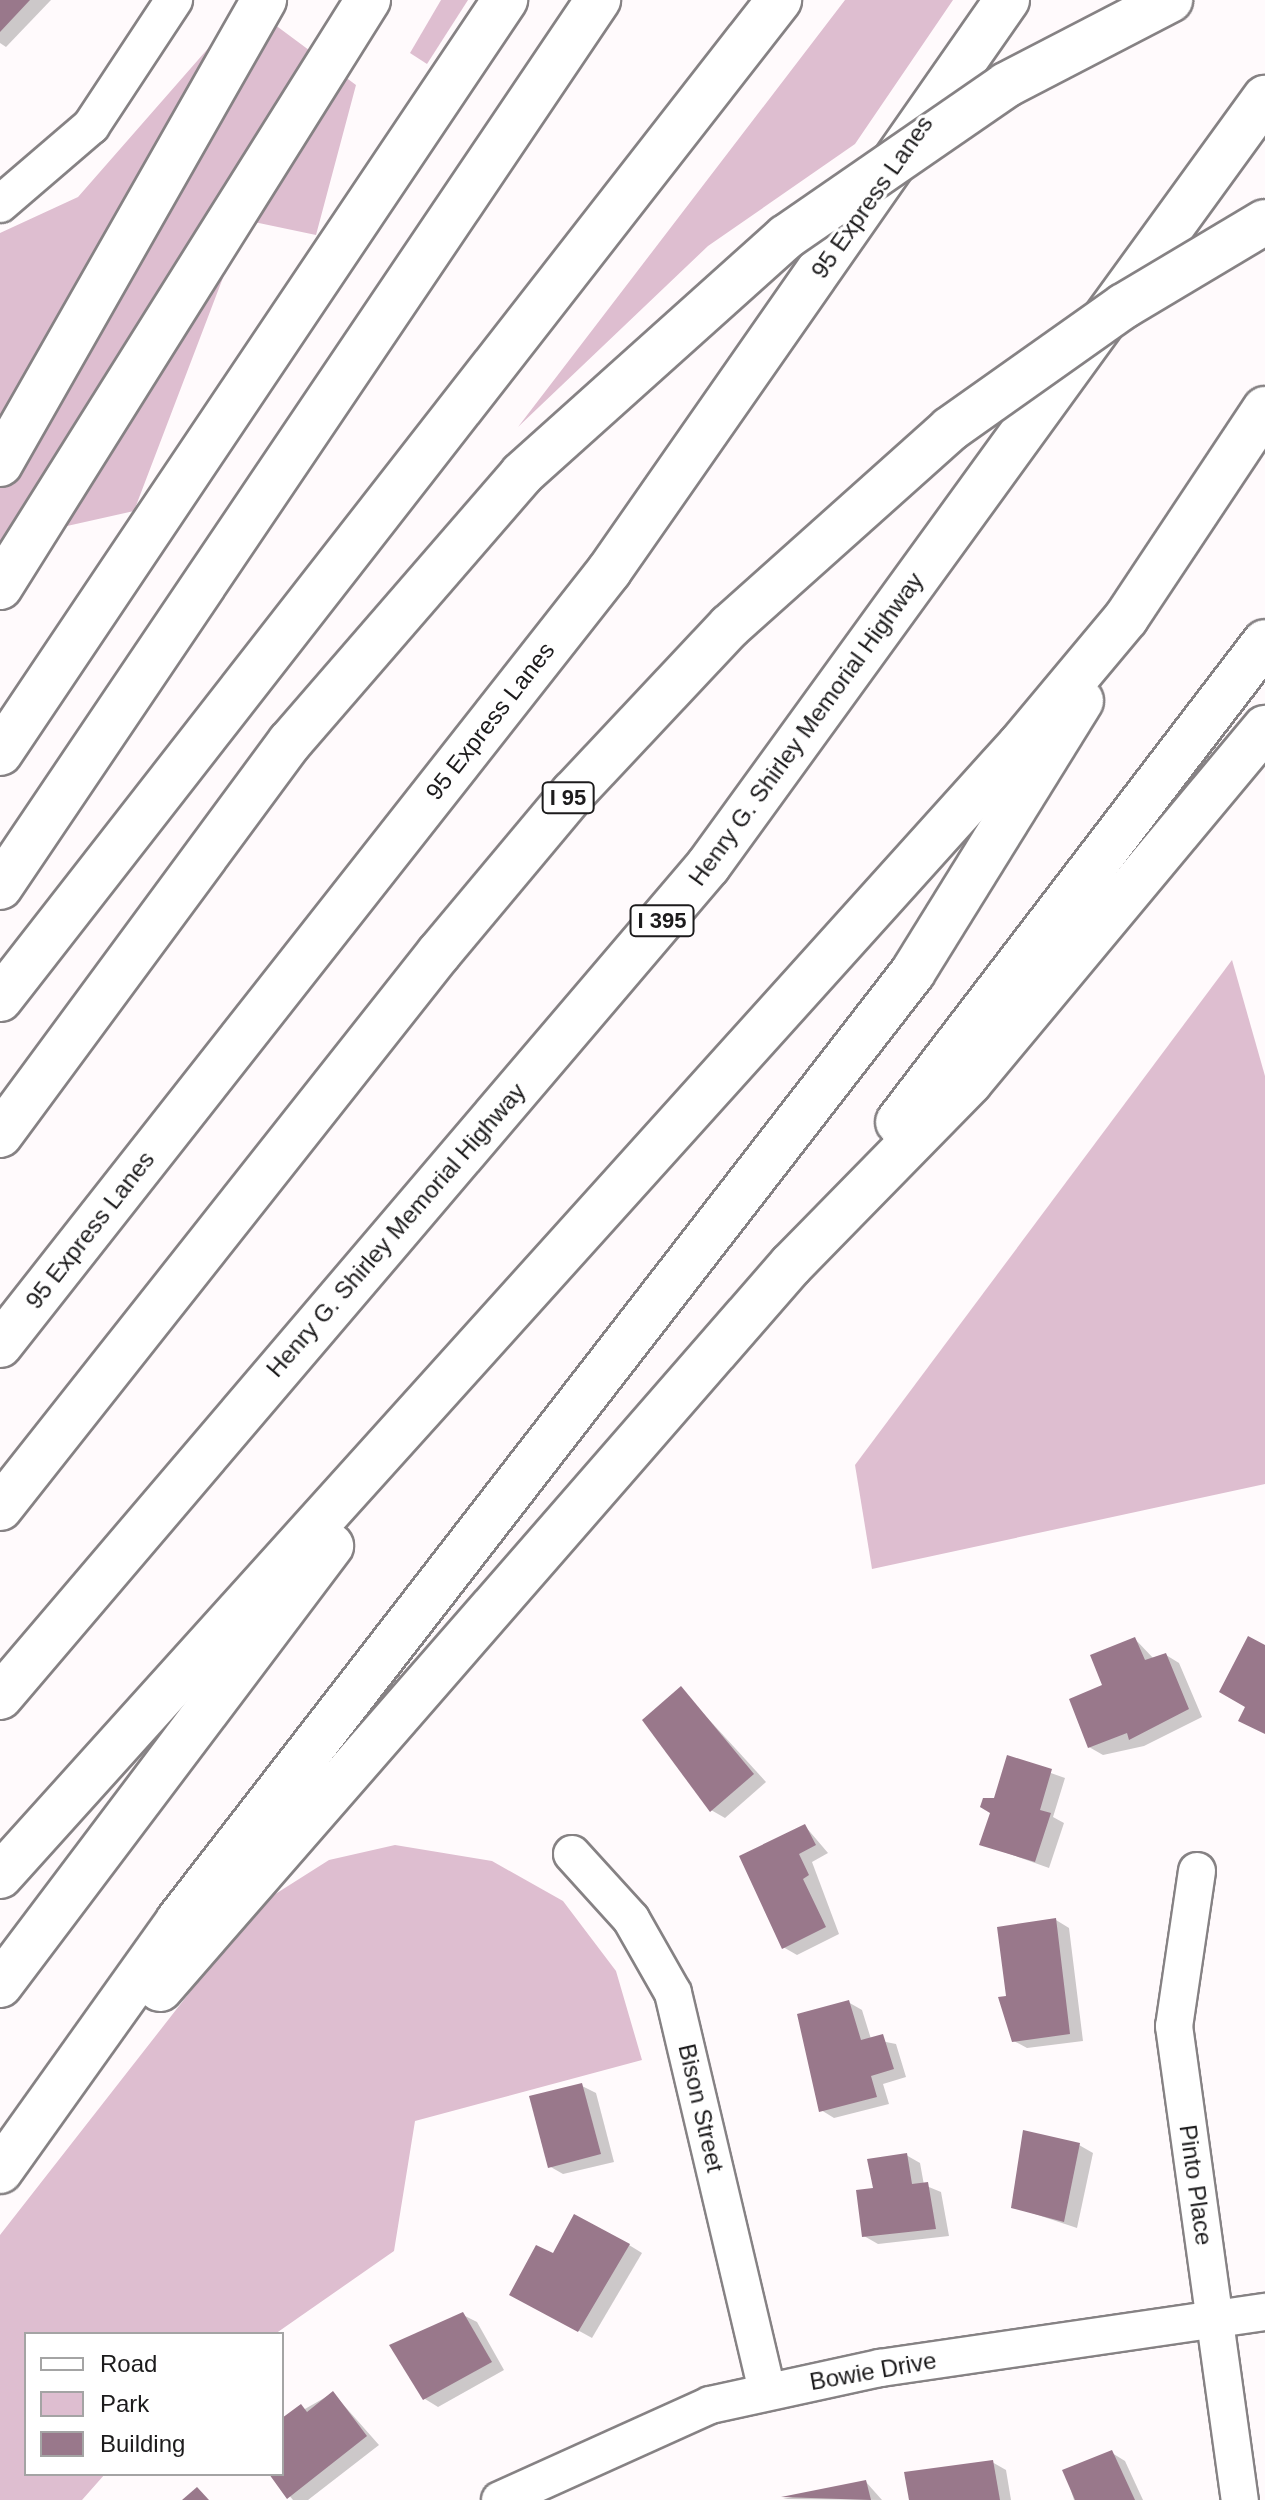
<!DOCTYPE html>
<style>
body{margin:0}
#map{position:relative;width:1265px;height:2500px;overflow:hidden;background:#fffafc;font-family:Helvetica,sans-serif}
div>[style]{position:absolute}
.green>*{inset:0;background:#debed0}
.shadow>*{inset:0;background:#0003}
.building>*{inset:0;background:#99788b}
.roads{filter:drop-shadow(2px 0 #868284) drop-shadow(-2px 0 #868284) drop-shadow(0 2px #868284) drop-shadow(0 -2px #868284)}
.minor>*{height:36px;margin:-18px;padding:0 18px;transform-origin:18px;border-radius:18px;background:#fff}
.motorway>*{height:44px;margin:-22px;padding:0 22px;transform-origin:22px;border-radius:22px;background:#fff}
.bridges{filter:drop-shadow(2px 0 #868284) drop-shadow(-2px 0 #868284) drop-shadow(0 2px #868284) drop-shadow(0 -2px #868284)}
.motorway-bridge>*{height:44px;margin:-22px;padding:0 22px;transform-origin:22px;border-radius:22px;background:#fff}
span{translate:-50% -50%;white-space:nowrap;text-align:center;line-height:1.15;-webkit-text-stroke:7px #fff;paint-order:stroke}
.shield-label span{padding:2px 6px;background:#fff;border:2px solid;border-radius:6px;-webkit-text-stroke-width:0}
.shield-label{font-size:22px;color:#1c1b1c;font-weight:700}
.street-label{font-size:24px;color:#1c1b1c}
.legend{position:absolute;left:24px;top:2332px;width:260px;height:144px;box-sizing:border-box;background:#fff;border:2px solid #a4a4a4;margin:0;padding:10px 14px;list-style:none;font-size:24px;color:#1c1b1c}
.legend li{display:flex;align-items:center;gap:16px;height:40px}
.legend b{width:40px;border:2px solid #a4a4a4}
</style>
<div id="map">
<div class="green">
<i style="clip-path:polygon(441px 0,468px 0,427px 64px,410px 53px)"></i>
<i style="clip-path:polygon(845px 0,953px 0,855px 144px,708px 246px,518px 427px)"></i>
<i style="clip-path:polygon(247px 4px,356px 85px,316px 235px,245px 220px,134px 511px,0 541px,0 233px,78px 197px)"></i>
<i style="clip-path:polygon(1232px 960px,1265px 1076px,1265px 1484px,872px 1569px,855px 1465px)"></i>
<i style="clip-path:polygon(395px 1845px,492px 1861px,563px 1901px,616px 1971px,642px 2060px,415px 2121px,394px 2251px,275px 2334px,26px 2334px,26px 2474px,105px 2474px,82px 2500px,0 2500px,0 2235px,258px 1905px,329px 1860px)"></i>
</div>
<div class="shadow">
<i style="clip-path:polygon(0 0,51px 0,6px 47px,0 43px)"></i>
<i style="clip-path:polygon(1135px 1639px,1154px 1659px,1166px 1655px,1179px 1663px,1202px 1717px,1144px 1746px,1103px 1755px,1089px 1747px)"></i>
<i style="clip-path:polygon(681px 1689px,766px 1782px,725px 1818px,711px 1810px)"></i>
<i style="clip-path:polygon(1008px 1758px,1065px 1778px,1053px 1817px,1064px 1823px,1049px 1868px,982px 1844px)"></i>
<i style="clip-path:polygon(805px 1826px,828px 1853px,812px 1862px,839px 1934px,797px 1955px,783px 1947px,742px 1857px)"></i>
<i style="clip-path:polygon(1056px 1920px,1069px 1928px,1083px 2041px,1027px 2048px,1014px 2041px,1000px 1999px,1008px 1998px)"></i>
<i style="clip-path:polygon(848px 2002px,862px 2010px,871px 2039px,896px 2044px,906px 2077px,883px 2084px,889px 2104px,834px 2118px,821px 2110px)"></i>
<i style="clip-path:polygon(582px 2086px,596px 2093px,614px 2162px,563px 2174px,549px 2166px)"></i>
<i style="clip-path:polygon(1079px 2145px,1093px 2153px,1077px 2228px,1014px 2207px)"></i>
<i style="clip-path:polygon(906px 2155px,920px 2163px,924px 2185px,941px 2192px,949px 2236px,878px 2244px,864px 2236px,876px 2190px)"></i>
<i style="clip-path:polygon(629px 2245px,642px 2253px,592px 2338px,512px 2294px,554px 2256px)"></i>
<i style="clip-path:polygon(463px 2315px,477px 2322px,504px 2370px,438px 2407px,425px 2399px)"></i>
<i style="clip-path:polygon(333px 2393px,379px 2445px,308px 2500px,293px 2500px,271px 2474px,282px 2474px,282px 2422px)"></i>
<i style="clip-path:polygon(1112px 2453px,1125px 2461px,1143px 2500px,1074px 2500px,1065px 2471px)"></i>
<i style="clip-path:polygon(992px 2462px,1006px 2470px,1011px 2500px,911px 2500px)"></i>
<i style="clip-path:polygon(866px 2482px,882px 2500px,783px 2499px)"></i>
</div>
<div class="building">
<i style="clip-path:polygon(0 0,30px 0,0 32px)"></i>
<i style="clip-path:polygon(1248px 1636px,1265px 1645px,1265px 1734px,1238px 1721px,1245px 1707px,1219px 1692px)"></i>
<i style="clip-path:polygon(1135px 1637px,1145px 1660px,1166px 1653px,1189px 1709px,1129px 1740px,1127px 1733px,1088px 1748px,1069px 1699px,1102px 1685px,1090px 1655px)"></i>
<i style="clip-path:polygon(681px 1686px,754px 1774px,710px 1812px,642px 1720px)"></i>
<i style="clip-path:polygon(1007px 1755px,1052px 1769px,1040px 1810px,1051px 1813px,1035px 1862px,979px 1845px,990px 1813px,980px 1807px,983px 1798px,994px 1798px)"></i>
<i style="clip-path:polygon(805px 1824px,816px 1845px,799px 1854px,809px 1875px,803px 1879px,826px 1927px,782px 1949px,739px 1856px)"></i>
<i style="clip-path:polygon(1056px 1918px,1070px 2034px,1012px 2042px,998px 1997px,1006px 1996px,997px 1927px)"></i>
<i style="clip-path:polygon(849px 2000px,861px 2040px,883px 2034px,894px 2069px,871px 2076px,877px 2097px,819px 2112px,797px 2014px)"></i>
<i style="clip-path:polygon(582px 2083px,601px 2154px,548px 2168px,529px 2096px)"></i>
<i style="clip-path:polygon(1023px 2130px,1080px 2143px,1064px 2222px,1011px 2208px)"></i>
<i style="clip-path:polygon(907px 2153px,912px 2184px,928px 2182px,936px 2229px,862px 2237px,856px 2190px,873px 2188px,867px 2159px)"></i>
<i style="clip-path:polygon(574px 2214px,630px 2244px,578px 2332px,509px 2295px,536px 2245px,553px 2253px)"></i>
<i style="clip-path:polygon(463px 2312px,492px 2362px,423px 2400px,389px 2345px)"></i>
<i style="clip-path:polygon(333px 2391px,367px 2436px,287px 2499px,269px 2474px,282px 2474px,282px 2418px,301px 2404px,307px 2412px)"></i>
<i style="clip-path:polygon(1112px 2450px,1135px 2500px,1075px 2500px,1062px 2470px)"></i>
<i style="clip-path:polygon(993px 2460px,1000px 2500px,909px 2500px,904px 2472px)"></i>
<i style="clip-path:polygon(866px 2480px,871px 2500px,781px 2497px)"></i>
<i style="clip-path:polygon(197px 2487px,209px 2500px,182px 2500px)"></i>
</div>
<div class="roads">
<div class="minor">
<i style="left:0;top:204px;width:120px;rotate:-40.6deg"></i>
<i style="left:91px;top:126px;width:151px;rotate:-56.6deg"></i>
<i style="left:572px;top:1854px;width:88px;rotate:47.8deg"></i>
<i style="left:631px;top:1919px;width:85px;rotate:60.4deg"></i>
<i style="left:673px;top:1993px;width:409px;rotate:76.7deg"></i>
<i style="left:1197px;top:1871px;width:157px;rotate:98.4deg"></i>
<i style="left:1174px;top:2026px;width:479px;rotate:82.1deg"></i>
<i style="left:500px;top:2500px;width:230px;rotate:-24.3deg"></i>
<i style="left:710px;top:2405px;width:174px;rotate:-12.3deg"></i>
<i style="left:880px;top:2368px;width:389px;rotate:-8.3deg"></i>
</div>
<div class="motorway">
<i style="left:0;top:464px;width:534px;rotate:-60.36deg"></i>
<i style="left:0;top:587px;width:693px;rotate:-57.92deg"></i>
<i style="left:0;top:753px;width:907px;rotate:-56.15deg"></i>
<i style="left:0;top:887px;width:1070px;rotate:-56.01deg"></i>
<i style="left:0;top:999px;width:1267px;rotate:-52.05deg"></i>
<i style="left:898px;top:1122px;width:604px;rotate:-52.6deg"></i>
<i style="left:0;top:1345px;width:985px;rotate:-51.8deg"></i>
<i style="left:609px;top:571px;width:696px;rotate:-55.12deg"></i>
<i style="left:0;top:1697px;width:1092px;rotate:-49.57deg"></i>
<i style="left:708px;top:866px;width:949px;rotate:-54.05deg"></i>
<i style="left:0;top:1876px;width:1522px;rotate:-47.96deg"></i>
<i style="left:1019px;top:746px;width:167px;rotate:-50.1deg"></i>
<i style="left:1126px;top:618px;width:251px;rotate:-56.4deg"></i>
<i style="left:0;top:1985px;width:550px;rotate:-52.98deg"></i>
<i style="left:160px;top:1989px;width:960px;rotate:-48.93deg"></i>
<i style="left:791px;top:1265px;width:256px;rotate:-45.6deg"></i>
<i style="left:970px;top:1082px;width:461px;rotate:-50.2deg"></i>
<i style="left:0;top:2171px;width:307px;rotate:-54.5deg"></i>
<i style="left:178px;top:1921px;width:1200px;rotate:-52.24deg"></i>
<i style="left:913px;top:972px;width:319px;rotate:-58.2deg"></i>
</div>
</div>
<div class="bridges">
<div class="motorway-bridge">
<i style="left:0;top:1135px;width:488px;rotate:-53.6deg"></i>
<i style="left:290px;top:742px;width:354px;rotate:-49.1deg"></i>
<i style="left:522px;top:474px;width:355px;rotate:-41.9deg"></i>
<i style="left:786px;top:237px;width:267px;rotate:-34.6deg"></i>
<i style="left:1006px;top:85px;width:185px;rotate:-27.4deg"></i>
<i style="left:0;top:1508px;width:708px;rotate:-51.66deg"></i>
<i style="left:439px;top:953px;width:209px;rotate:-50.1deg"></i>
<i style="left:573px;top:793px;width:229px;rotate:-46.8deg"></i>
<i style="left:730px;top:626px;width:295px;rotate:-41.8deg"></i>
<i style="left:950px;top:429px;width:213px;rotate:-35.3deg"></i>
<i style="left:1124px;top:306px;width:164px;rotate:-30.8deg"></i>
</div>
</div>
<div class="shield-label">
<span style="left:568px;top:798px">I 95</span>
<span style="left:662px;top:921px">I 395</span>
</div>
<div class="street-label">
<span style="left:872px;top:197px;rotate:-55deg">95 Express Lanes</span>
<span style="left:490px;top:721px;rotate:-52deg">95 Express Lanes</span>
<span style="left:806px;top:729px;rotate:-54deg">Henry G. Shirley Memorial Highway</span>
<span style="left:90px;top:1230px;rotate:-52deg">95 Express Lanes</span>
<span style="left:396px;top:1230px;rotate:-49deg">Henry G. Shirley Memorial Highway</span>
<span style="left:701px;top:2108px;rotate:77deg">Bison Street</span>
<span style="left:1196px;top:2185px;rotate:82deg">Pinto Place</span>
<span style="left:873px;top:2371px;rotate:-10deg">Bowie Drive</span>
</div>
<ul class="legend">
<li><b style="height:10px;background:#fff"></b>Road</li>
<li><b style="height:22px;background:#debed0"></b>Park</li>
<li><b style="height:22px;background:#99788b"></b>Building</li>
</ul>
</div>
